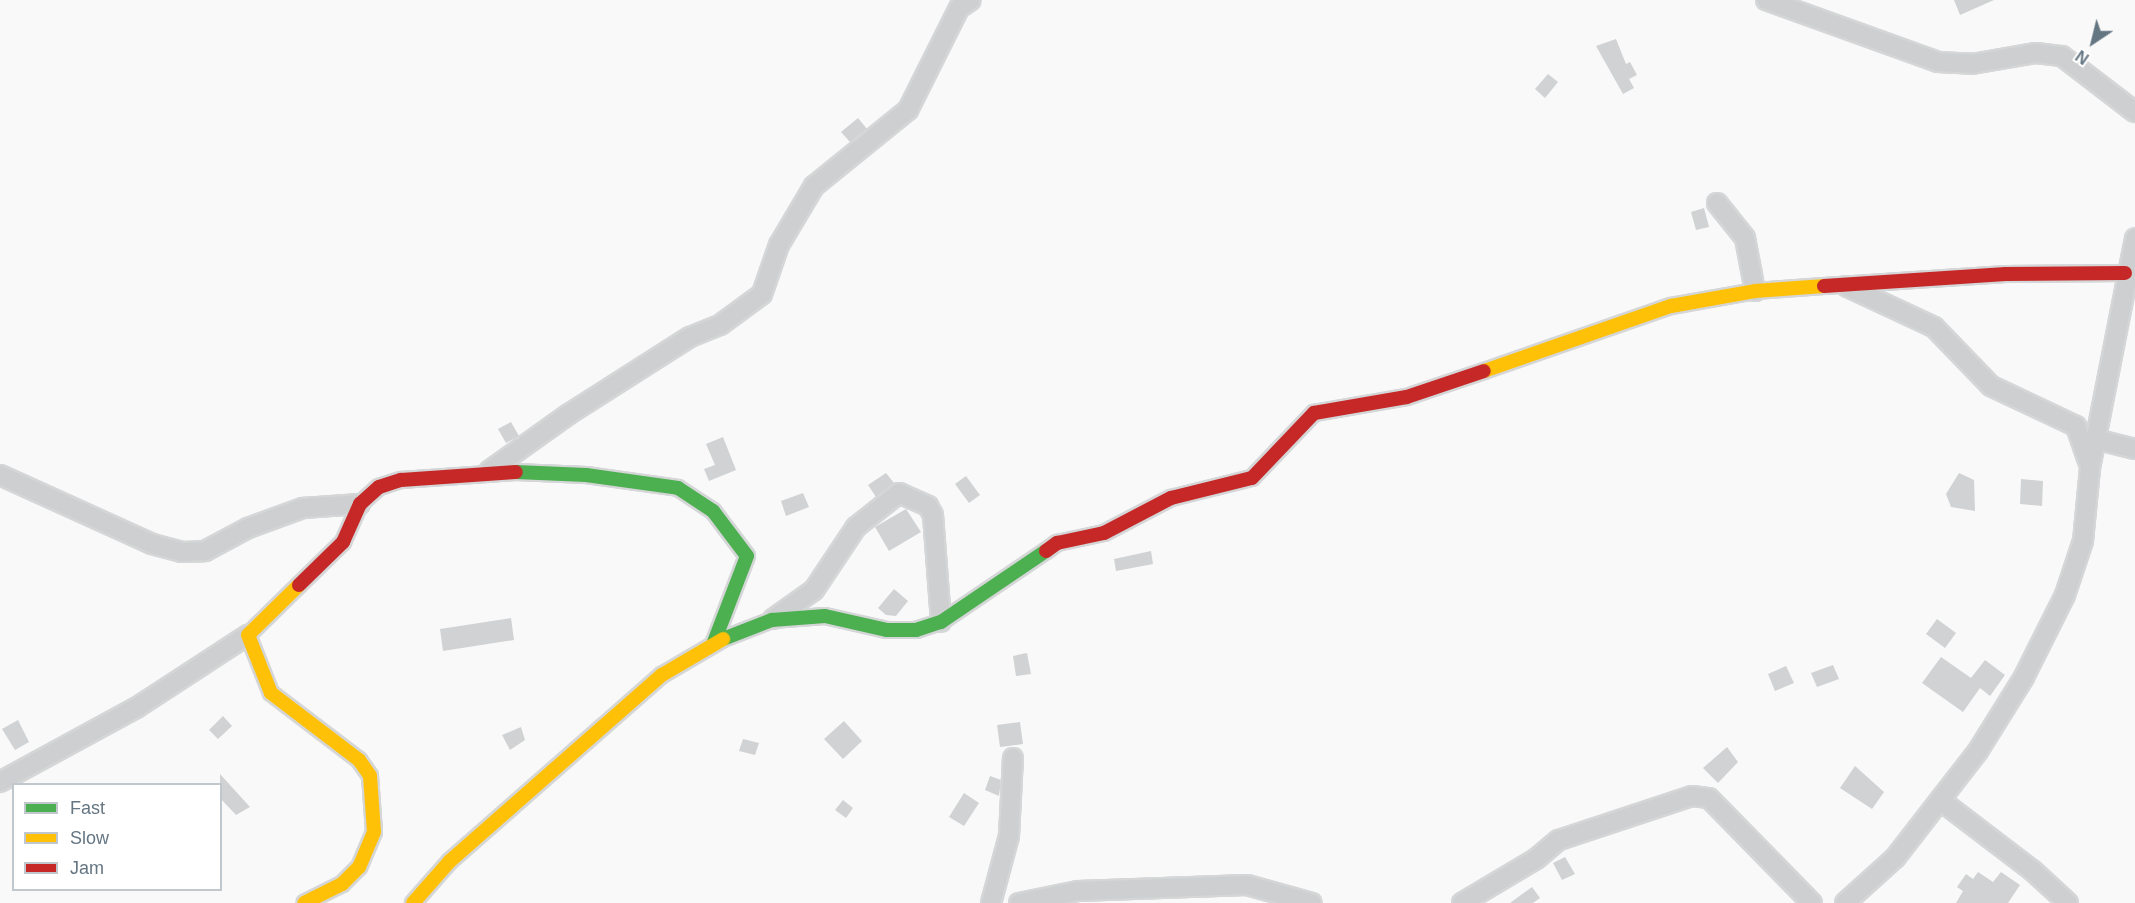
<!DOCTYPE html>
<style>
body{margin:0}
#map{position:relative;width:2135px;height:903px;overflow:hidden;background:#f9f9f9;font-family:Helvetica,sans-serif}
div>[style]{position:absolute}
.building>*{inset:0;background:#d0d2d3}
.roads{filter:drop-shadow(2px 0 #d5d6d7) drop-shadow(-2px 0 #d5d6d7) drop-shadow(0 2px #d5d6d7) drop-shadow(0 -2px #d5d6d7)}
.street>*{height:18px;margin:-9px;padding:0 9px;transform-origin:9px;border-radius:9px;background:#cecfd0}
.fast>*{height:14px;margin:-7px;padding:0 7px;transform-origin:7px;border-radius:7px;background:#4caf50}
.slow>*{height:14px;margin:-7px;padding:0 7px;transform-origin:7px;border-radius:7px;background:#ffc107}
.jam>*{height:14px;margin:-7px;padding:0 7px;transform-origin:7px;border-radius:7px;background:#c62828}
span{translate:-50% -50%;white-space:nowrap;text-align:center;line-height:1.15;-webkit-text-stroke:6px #fff;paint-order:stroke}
.legend{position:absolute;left:12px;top:783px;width:210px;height:108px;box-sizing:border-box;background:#fff;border:2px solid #c1c8cd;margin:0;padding:8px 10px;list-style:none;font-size:18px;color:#657683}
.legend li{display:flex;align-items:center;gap:12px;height:30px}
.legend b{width:30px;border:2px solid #c1c8cd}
.north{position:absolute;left:2063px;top:12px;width:60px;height:60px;-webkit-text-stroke:4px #fff;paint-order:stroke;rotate:215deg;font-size:16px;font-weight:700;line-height:24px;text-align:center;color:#657683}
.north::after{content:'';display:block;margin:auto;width:21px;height:27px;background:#657683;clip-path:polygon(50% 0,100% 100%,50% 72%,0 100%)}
</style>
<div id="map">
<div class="building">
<i style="clip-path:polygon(1954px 0,1994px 0,1960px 15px)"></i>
<i style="clip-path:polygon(1616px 39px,1626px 64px,1630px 62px,1637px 75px,1629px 79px,1634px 88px,1623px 94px,1596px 46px)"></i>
<i style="clip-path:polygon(1548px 74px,1558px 82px,1545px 98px,1535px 89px)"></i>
<i style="clip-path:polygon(858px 118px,867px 129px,850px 142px,841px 132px)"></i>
<i style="clip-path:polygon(1704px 208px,1709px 227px,1696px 230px,1691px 212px)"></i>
<i style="clip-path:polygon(511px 422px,519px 436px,506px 443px,498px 429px)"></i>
<i style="clip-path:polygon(723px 437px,736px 470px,709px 481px,704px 469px,715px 465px,706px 444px)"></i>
<i style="clip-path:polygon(886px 473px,894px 483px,876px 497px,868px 485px)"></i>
<i style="clip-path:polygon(1959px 473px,1974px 480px,1975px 511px,1951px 507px,1946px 494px)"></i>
<i style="clip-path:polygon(966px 476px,980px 495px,969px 503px,955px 484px)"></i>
<i style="clip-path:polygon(2021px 479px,2043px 481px,2042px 506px,2020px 504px)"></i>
<i style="clip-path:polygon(803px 493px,809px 507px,786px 516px,781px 501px)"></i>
<i style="clip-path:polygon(906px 509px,921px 532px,889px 551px,875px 527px)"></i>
<i style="clip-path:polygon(1151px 551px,1153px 564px,1116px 571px,1114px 559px)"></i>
<i style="clip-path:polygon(894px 589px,908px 601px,896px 616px,886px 615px,878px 608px)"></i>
<i style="clip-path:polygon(511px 618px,514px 640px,443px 651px,440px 629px)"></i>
<i style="clip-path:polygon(1937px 619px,1956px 633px,1945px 648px,1926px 634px)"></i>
<i style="clip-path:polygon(1027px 653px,1031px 674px,1016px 676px,1013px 656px)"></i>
<i style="clip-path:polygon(1941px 657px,1971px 678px,1985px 660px,2005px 675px,1990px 696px,1980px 688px,1963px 712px,1922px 683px)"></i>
<i style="clip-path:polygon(1833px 665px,1839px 679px,1817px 687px,1811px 673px)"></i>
<i style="clip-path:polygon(1786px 666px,1794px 683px,1775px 691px,1768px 674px)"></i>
<i style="clip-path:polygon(223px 716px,232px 726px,218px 739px,209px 730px)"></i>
<i style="clip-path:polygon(18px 720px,29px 742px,15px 750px,2px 729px)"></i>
<i style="clip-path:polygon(844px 721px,862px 741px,843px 759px,824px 739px)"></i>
<i style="clip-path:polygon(1020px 722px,1023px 744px,1000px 747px,997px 725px)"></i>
<i style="clip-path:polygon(521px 727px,525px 740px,510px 750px,502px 735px)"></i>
<i style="clip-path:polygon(743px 739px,759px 743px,755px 755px,739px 751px)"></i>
<i style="clip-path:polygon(1727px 747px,1738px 762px,1718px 783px,1703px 768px)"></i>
<i style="clip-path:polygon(1855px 766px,1884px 792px,1872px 809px,1840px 788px)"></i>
<i style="clip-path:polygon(220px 774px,250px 807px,236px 815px,220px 798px)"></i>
<i style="clip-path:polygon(990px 776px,1001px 780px,999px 796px,985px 790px)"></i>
<i style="clip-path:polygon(964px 793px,979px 803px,964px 826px,949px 817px)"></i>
<i style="clip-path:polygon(843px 800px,853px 808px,846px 818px,835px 810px)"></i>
<i style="clip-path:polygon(1565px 857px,1575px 874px,1562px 880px,1553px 863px)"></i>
<i style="clip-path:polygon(1978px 872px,1993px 882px,2001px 872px,2020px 885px,2008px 903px,1956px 903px,1963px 891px,1957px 887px,1966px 874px,1973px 879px)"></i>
<i style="clip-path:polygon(1532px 887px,1540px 898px,1533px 903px,1510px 903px)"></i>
</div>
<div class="roads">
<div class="street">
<i style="left:1766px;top:0;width:183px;rotate:19.8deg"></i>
<i style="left:1938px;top:62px;width:34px;rotate:3deg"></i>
<i style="left:1972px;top:64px;width:65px;rotate:-9.8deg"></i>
<i style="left:2036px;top:53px;width:26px;rotate:7deg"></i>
<i style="left:2062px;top:56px;width:92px;rotate:37.5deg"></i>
<i style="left:1717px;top:203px;width:45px;rotate:51.3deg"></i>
<i style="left:1745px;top:238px;width:54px;rotate:79.3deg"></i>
<i style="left:1846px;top:286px;width:97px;rotate:25deg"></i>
<i style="left:1934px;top:327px;width:82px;rotate:46deg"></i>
<i style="left:1991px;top:386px;width:94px;rotate:25.2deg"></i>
<i style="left:2076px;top:426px;width:37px;rotate:71deg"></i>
<i style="left:2095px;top:439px;width:41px;rotate:14deg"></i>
<i style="left:489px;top:471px;width:98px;rotate:-35.5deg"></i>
<i style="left:569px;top:414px;width:143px;rotate:-32.5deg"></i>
<i style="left:690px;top:337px;width:32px;rotate:-22deg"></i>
<i style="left:720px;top:325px;width:52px;rotate:-36.4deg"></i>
<i style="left:762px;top:294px;width:52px;rotate:-70.9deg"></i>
<i style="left:779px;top:245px;width:69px;rotate:-59.3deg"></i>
<i style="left:814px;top:186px;width:121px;rotate:-39deg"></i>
<i style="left:908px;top:110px;width:114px;rotate:-63.4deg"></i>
<i style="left:959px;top:8px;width:14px;rotate:-34deg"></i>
<i style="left:0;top:475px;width:167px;rotate:24.4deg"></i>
<i style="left:152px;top:544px;width:31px;rotate:15deg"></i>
<i style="left:182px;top:552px;width:23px;rotate:-2deg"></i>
<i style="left:205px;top:551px;width:49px;rotate:-28.1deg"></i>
<i style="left:248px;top:528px;width:59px;rotate:-20deg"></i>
<i style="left:303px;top:508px;width:57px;rotate:-4deg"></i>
<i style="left:773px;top:619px;width:50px;rotate:-35.3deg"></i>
<i style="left:814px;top:590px;width:76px;rotate:-56.3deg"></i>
<i style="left:856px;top:527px;width:55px;rotate:-38.3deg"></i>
<i style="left:899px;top:493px;width:32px;rotate:24deg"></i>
<i style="left:928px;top:506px;width:10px;rotate:61deg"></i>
<i style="left:933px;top:515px;width:107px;rotate:85.7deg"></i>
<i style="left:0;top:782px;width:155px;rotate:-28.6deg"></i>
<i style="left:136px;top:708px;width:134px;rotate:-33.1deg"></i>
<i style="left:1940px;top:800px;width:116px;rotate:37.3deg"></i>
<i style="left:2032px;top:870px;width:49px;rotate:42.5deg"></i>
<i style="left:991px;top:903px;width:69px;rotate:-75deg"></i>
<i style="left:1009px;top:836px;width:78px;rotate:-87.1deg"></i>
<i style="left:1019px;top:903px;width:60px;rotate:-11.5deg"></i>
<i style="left:1078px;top:891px;width:169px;rotate:-2deg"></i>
<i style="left:1247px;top:885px;width:67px;rotate:15.5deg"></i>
<i style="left:1462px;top:903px;width:86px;rotate:-30.7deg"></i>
<i style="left:1536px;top:859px;width:30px;rotate:-40deg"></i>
<i style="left:1559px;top:840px;width:140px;rotate:-18.3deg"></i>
<i style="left:1692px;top:796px;width:17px;rotate:7deg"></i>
<i style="left:1709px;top:798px;width:147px;rotate:45.6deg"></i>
<i style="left:1845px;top:903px;width:67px;rotate:-42deg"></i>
<i style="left:1895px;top:858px;width:135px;rotate:-52.2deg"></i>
<i style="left:1978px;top:751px;width:87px;rotate:-58.1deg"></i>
<i style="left:2024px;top:677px;width:92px;rotate:-63.4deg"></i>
<i style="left:2065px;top:595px;width:57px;rotate:-71.6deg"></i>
<i style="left:2083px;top:541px;width:73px;rotate:-84.5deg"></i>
<i style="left:2090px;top:468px;width:234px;rotate:-78.9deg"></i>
</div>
<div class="fast">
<i style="left:516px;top:472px;width:70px;rotate:2.5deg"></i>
<i style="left:586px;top:475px;width:93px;rotate:8deg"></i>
<i style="left:678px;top:488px;width:42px;rotate:33.3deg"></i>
<i style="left:713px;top:511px;width:56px;rotate:52.9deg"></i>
<i style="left:747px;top:556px;width:92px;rotate:111deg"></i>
<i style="left:723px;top:639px;width:53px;rotate:-21.2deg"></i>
<i style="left:772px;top:620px;width:53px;rotate:-4.3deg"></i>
<i style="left:825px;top:616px;width:64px;rotate:12.7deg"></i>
<i style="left:887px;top:630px;width:29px"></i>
<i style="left:916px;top:630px;width:26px;rotate:-18deg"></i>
<i style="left:941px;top:622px;width:127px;rotate:-34.1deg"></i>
</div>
<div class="slow">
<i style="left:1484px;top:371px;width:198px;rotate:-19.2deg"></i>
<i style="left:1671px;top:306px;width:85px;rotate:-10.1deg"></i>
<i style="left:1755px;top:291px;width:69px;rotate:-4.1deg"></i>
<i style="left:299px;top:585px;width:71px;rotate:135.6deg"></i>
<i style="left:248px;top:635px;width:62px;rotate:68.4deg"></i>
<i style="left:271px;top:693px;width:111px;rotate:37.3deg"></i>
<i style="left:359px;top:760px;width:19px;rotate:55deg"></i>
<i style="left:370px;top:776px;width:56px;rotate:85.9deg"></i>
<i style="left:374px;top:832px;width:38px;rotate:113deg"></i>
<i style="left:359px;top:867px;width:24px;rotate:135deg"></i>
<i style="left:342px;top:884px;width:42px;rotate:153.4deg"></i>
<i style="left:413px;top:903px;width:56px;rotate:-48.6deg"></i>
<i style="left:450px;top:861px;width:282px;rotate:-41.3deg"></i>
<i style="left:662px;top:675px;width:71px;rotate:-30.5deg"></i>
</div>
<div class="jam">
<i style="left:1824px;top:286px;width:182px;rotate:-3.8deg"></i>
<i style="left:2006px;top:274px;width:119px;rotate:-0.5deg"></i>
<i style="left:1046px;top:551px;width:14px;rotate:-36deg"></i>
<i style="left:1057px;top:543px;width:48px;rotate:-12deg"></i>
<i style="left:1104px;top:533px;width:76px;rotate:-27.6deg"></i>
<i style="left:1171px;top:498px;width:83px;rotate:-13.9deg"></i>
<i style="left:1252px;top:478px;width:90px;rotate:-46.4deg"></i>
<i style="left:1314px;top:413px;width:94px;rotate:-9.8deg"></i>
<i style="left:1407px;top:397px;width:81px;rotate:-18.7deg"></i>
<i style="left:299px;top:585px;width:62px;rotate:-44.3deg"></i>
<i style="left:343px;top:542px;width:42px;rotate:-65.9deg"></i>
<i style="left:360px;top:504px;width:25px;rotate:-42deg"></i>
<i style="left:379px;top:487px;width:23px;rotate:-18deg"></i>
<i style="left:401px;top:480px;width:115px;rotate:-4deg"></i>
</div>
</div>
<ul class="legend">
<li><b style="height:8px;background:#4caf50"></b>Fast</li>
<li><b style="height:8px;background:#ffc107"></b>Slow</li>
<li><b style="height:8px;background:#c62828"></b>Jam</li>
</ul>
<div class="north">N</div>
</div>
